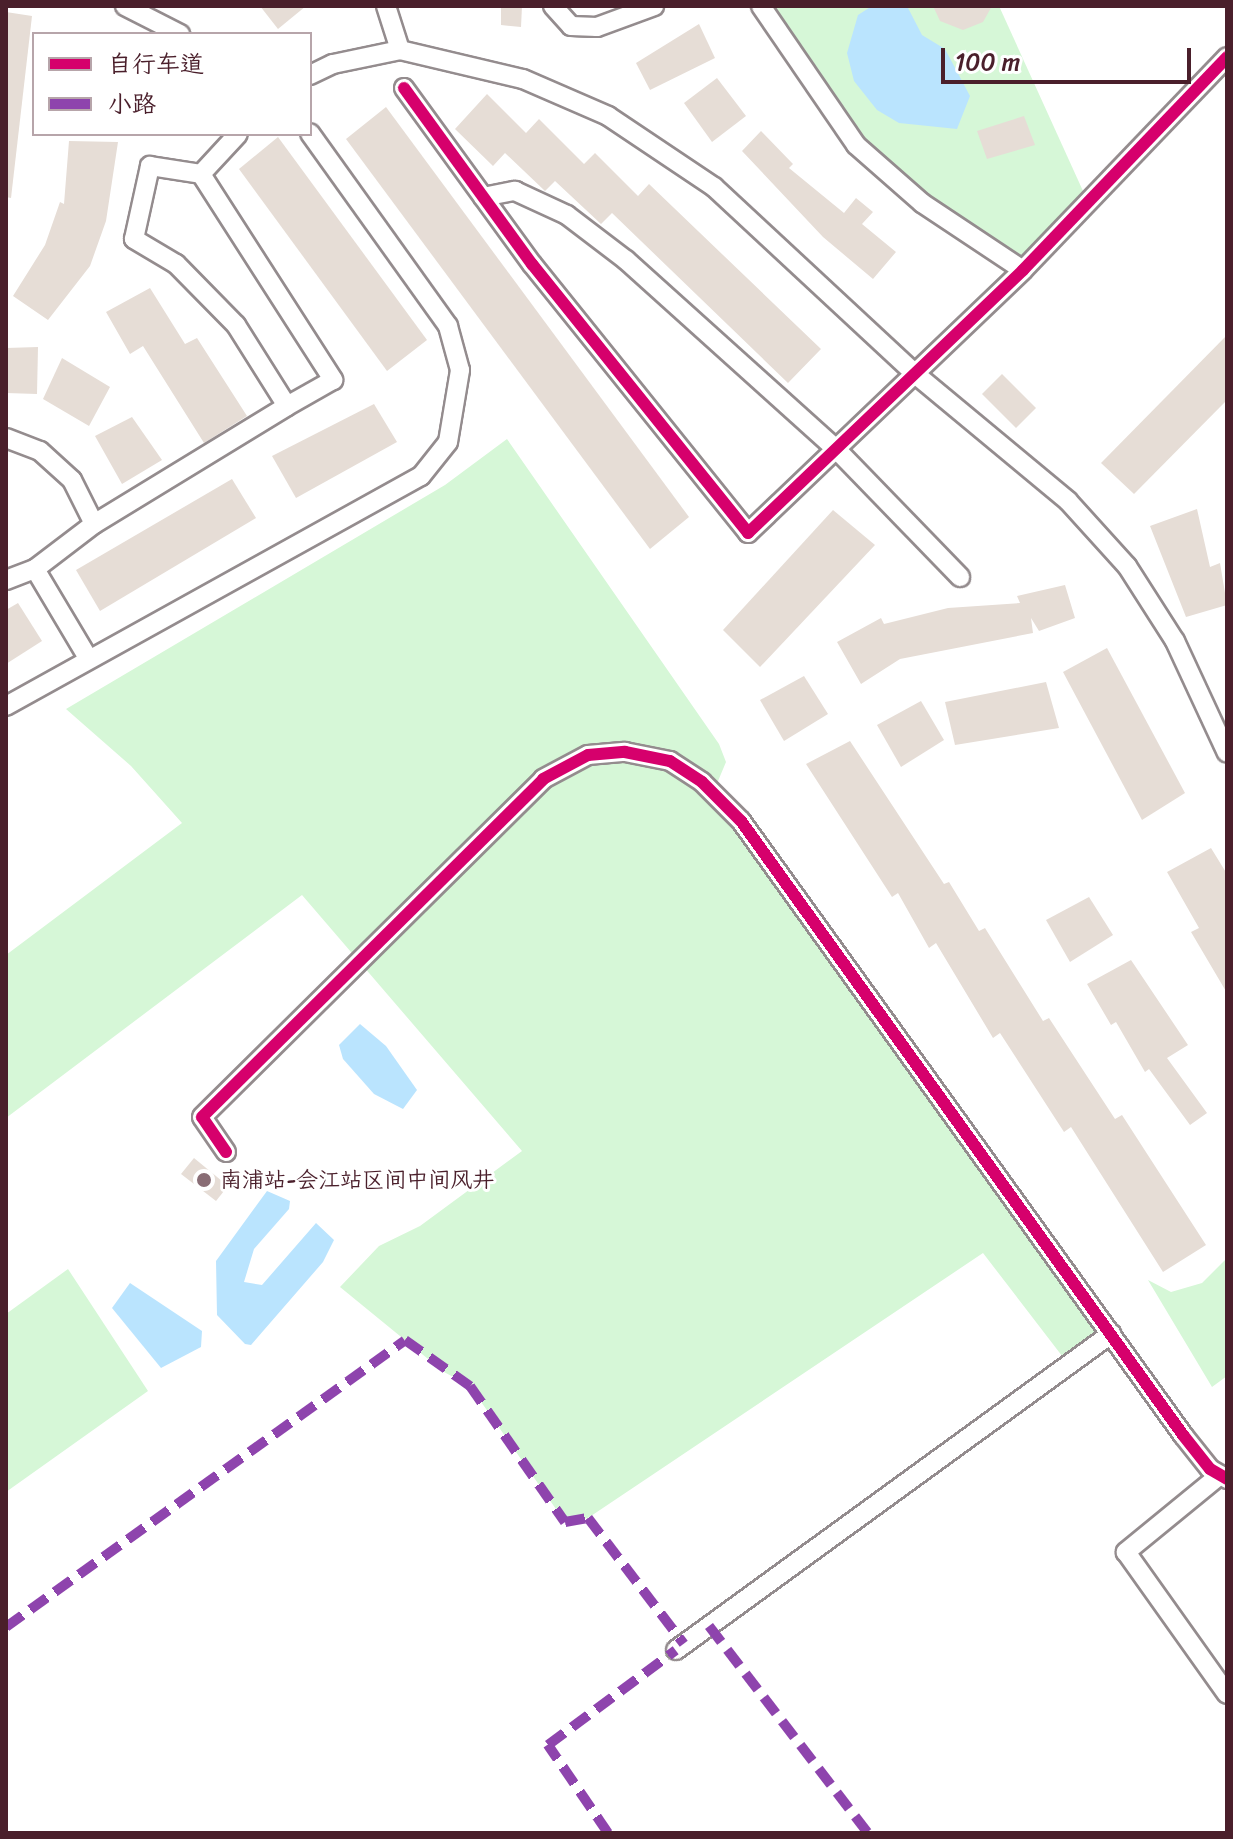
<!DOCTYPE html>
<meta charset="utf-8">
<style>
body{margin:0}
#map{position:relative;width:1233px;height:1839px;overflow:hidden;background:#fff;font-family:Sriracha,"LXGW WenKai TC",sans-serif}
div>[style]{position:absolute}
.green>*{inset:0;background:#d6f7d7}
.water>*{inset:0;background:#bae4fe}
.building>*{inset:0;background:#e6ddd6}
.roads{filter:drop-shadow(2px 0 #948c8e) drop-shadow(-2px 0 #948c8e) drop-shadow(0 2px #948c8e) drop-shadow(0 -2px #948c8e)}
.minor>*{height:18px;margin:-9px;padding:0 9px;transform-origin:9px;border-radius:9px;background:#fff}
.quiet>*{height:10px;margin-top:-5px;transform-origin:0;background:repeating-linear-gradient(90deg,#8e44ad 0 20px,transparent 0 30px)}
.cycleway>*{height:12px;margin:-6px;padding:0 6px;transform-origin:6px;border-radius:6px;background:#d6006c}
.dots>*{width:22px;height:22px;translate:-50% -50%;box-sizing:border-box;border:4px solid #fff;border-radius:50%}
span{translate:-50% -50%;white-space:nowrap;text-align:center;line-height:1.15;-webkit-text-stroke:6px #fff;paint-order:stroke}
.poi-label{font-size:22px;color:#4a1f2b}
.left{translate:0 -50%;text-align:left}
.frame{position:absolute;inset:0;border:8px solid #4a1f2b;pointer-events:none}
.legend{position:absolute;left:32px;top:32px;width:280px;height:104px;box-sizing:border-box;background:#fff;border:2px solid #b7a5aa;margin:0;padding:10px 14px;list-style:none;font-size:24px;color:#4a1f2b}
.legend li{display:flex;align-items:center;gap:16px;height:40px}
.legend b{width:40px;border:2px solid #b7a5aa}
.scale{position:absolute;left:941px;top:48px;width:250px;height:36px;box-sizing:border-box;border:4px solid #4a1f2b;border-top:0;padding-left:10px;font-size:24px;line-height:28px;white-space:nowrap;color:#4a1f2b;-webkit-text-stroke:6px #fff;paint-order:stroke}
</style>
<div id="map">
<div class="green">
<i style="clip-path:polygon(761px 6px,999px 6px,1088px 202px,1023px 270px,856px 145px)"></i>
<i style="clip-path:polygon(507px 439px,719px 744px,726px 762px,713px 793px,1111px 1334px,1069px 1365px,983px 1253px,588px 1518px,565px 1522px,470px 1386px,444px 1372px,340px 1287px,379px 1246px,420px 1226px,522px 1151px,302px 895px,6px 1118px,6px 955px,182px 823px,131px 766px,66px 709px,445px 485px)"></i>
<i style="clip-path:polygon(1227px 1258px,1227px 1376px,1212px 1387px,1148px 1280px,1171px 1292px,1202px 1283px)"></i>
<i style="clip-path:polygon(68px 1269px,148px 1391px,6px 1492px,6px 1314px)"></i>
</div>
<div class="water">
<i style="clip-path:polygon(872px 6px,907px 6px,922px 35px,945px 49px,970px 96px,957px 129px,899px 123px,877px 110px,854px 81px,847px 53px,858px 15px)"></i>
<i style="clip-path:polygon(360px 1024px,386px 1046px,417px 1090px,403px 1109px,374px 1094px,343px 1059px,339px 1045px)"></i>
<i style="clip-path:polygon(267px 1191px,290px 1201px,289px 1209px,254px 1249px,244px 1282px,262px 1285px,316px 1223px,334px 1240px,323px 1262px,251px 1345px,245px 1344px,217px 1315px,216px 1261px)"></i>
<i style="clip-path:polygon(130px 1283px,202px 1331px,201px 1347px,161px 1368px,112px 1308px)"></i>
</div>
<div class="building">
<i style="clip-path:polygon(260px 6px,306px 6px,278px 29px)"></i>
<i style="clip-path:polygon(501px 6px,522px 6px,521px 27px,501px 25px)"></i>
<i style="clip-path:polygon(933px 6px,992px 6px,983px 22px,963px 30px,940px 21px)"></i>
<i style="clip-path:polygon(6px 12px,32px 16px,11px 198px,6px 197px)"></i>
<i style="clip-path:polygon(699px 24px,715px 58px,650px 90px,636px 63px)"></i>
<i style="clip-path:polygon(717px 78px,746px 116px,712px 142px,684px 103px)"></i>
<i style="clip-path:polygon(487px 94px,526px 133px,539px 119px,584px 164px,595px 153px,638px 196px,649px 184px,821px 349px,788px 383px,612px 213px,601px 224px,555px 181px,545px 191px,505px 153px,493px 166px,455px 129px)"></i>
<i style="clip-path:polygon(386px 107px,689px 517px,650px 549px,346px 139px)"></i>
<i style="clip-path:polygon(1024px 116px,1035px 145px,987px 159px,977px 131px)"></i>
<i style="clip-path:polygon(761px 131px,793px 164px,789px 168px,844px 213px,856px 198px,873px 212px,862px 224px,896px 252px,873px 279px,823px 237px,742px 151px)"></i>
<i style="clip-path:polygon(278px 137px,427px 340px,387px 371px,239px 169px)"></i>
<i style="clip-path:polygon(69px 141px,118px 142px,106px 221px,90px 266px,48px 320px,13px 296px,45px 245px,60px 202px,64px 204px)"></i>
<i style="clip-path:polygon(150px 288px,185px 344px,197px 338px,247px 416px,204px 443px,143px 346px,130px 354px,106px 312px)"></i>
<i style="clip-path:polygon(1227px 335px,1227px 400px,1134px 494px,1101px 463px)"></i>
<i style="clip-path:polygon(38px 347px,37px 394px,6px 393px,6px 348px)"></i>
<i style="clip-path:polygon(62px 358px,110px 387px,89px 426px,43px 399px)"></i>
<i style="clip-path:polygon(1002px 374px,1036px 408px,1016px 428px,982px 394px)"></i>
<i style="clip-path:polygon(374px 404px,397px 442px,296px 498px,272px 456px)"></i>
<i style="clip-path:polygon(132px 417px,162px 460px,122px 484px,95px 436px)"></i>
<i style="clip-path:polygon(232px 479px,256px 518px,100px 611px,76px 570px)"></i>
<i style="clip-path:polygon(1197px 509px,1210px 567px,1220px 563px,1227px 605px,1186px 617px,1150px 526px)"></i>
<i style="clip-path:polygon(833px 510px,875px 545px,760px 667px,723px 630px)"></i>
<i style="clip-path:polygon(1065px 585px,1075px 618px,1039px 631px,1031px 618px,1033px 633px,900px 659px,861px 684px,837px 642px,881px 618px,884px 624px,948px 608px,1020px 603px,1017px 596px)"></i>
<i style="clip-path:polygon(18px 603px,42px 641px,6px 664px,6px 610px)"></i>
<i style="clip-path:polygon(1107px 648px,1185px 793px,1142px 820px,1063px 672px)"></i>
<i style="clip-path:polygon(804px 676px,828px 714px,784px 741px,760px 700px)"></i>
<i style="clip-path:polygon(1046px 682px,1059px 728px,955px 745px,945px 702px)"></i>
<i style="clip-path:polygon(921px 701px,944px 740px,901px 767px,877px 725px)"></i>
<i style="clip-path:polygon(850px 741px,944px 884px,949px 882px,979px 931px,985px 928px,1043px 1021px,1049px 1018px,1115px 1119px,1122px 1115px,1206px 1245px,1163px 1272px,1071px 1127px,1064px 1132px,1000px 1033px,993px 1038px,936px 943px,929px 948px,898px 893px,892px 897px,806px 764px)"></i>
<i style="clip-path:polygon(1211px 848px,1227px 874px,1227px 993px,1191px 932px,1199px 928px,1167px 872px)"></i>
<i style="clip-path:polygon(1089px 897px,1113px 935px,1070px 962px,1046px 920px)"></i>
<i style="clip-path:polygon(1131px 960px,1188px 1045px,1167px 1058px,1207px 1113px,1190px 1125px,1149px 1069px,1145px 1072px,1116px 1022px,1111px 1025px,1087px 984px)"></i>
<i style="clip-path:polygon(194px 1158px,228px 1186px,216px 1201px,181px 1174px)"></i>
</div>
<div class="roads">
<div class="minor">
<i style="left:125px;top:6px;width:62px;rotate:27deg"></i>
<i style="left:386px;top:6px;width:46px;rotate:72.3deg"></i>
<i style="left:553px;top:6px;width:27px;rotate:48deg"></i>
<i style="left:571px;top:26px;width:26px;rotate:2deg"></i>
<i style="left:597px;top:27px;width:61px;rotate:-20.2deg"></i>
<i style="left:761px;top:6px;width:168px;rotate:55.6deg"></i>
<i style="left:856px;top:145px;width:88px;rotate:41.3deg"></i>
<i style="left:922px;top:203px;width:121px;rotate:33.6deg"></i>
<i style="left:310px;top:75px;width:25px;rotate:-26deg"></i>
<i style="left:333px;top:64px;width:68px;rotate:-11.8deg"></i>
<i style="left:400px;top:50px;width:126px;rotate:13.3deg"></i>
<i style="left:523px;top:79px;width:93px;rotate:23.5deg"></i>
<i style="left:608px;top:116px;width:128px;rotate:33.8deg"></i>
<i style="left:714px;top:187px;width:273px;rotate:42.9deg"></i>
<i style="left:914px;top:373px;width:200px;rotate:39.7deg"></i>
<i style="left:1068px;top:501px;width:88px;rotate:47.8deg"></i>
<i style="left:1127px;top:566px;width:89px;rotate:57.4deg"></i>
<i style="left:1175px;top:641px;width:123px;rotate:65.1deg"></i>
<i style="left:404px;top:88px;width:218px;rotate:54deg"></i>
<i style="left:532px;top:264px;width:345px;rotate:51.2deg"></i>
<i style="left:748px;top:533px;width:381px;rotate:-43.7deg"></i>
<i style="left:1023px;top:270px;width:295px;rotate:-46.2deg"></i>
<i style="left:150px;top:166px;width:52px;rotate:8.9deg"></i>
<i style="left:201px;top:174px;width:245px;rotate:57.3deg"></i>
<i style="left:333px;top:380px;width:53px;rotate:150.5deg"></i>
<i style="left:287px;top:406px;width:96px;rotate:-122.2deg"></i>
<i style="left:236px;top:325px;width:86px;rotate:-134.5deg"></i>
<i style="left:176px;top:264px;width:49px;rotate:-149.2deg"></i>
<i style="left:134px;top:239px;width:75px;rotate:-77.6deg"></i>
<i style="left:201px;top:174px;width:54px;rotate:-47.2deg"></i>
<i style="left:483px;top:197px;width:33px;rotate:-11deg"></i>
<i style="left:515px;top:191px;width:57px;rotate:24.8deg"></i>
<i style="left:567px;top:215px;width:74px;rotate:37.3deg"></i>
<i style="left:626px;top:260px;width:284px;rotate:42deg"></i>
<i style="left:837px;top:450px;width:177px;rotate:45.9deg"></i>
<i style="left:6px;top:438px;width:36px;rotate:21deg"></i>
<i style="left:40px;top:451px;width:43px;rotate:42.2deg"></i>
<i style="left:72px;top:480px;width:49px;rotate:63.4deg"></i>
<i style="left:35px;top:569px;width:104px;rotate:59.2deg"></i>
<i style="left:6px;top:580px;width:31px;rotate:-21deg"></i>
<i style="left:35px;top:569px;width:74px;rotate:-37.3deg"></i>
<i style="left:94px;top:524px;width:226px;rotate:-31.4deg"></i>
<i style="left:6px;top:706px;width:474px;rotate:-29deg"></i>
<i style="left:421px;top:476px;width:43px;rotate:-51.5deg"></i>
<i style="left:448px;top:442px;width:73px;rotate:-80.5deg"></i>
<i style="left:460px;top:370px;width:46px;rotate:-105.3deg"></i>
<i style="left:448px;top:326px;width:237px;rotate:-125.6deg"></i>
<i style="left:226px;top:1152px;width:42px;rotate:-124.4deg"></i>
<i style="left:202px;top:1117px;width:480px;rotate:-44.7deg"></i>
<i style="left:543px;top:779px;width:51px;rotate:-28.1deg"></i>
<i style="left:588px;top:755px;width:37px;rotate:-5deg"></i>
<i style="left:625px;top:752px;width:46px;rotate:11.3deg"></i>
<i style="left:670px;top:761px;width:38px;rotate:33deg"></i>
<i style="left:702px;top:782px;width:55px;rotate:45deg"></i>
<i style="left:741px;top:821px;width:757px;rotate:54.25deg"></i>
<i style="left:1183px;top:1435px;width:43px;rotate:51.5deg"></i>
<i style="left:1210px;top:1469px;width:20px;rotate:30deg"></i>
<i style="left:1220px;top:1475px;width:122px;rotate:140.7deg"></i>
<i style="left:1126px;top:1552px;width:174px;rotate:54.6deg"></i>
<i style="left:676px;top:1650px;width:538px;rotate:-36deg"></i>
</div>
</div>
<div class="quiet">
<i style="left:709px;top:1626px;width:261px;rotate:52.5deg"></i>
<i style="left:6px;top:1627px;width:491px;rotate:-35.7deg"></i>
<i style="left:405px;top:1340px;width:80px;rotate:35.3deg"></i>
<i style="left:470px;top:1386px;width:166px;rotate:55.1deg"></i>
<i style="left:565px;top:1522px;width:23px;rotate:-10deg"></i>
<i style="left:588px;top:1518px;width:158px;rotate:52.7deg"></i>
<i style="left:608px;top:1833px;width:107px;rotate:-124.3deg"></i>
<i style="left:548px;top:1745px;width:159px;rotate:-36.6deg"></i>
</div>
<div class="cycleway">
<i style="left:404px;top:88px;width:218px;rotate:54deg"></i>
<i style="left:532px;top:264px;width:345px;rotate:51.2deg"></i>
<i style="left:748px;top:533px;width:381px;rotate:-43.7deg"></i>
<i style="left:1023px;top:270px;width:295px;rotate:-46.2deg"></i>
<i style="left:226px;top:1152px;width:42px;rotate:-124.4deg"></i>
<i style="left:202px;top:1117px;width:480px;rotate:-44.7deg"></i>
<i style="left:543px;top:779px;width:51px;rotate:-28.1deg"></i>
<i style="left:588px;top:755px;width:37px;rotate:-5deg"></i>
<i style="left:625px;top:752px;width:46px;rotate:11.3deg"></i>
<i style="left:670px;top:761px;width:38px;rotate:33deg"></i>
<i style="left:702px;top:782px;width:55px;rotate:45deg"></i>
<i style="left:741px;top:821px;width:757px;rotate:54.25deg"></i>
<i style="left:1183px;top:1435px;width:43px;rotate:51.5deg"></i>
<i style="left:1210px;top:1469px;width:20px;rotate:30deg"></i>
</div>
<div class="dots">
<i style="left:204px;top:1180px;background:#896d75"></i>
</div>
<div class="poi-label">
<span class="left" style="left:220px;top:1180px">南浦站-会江站区间中间风井</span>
</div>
<div class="frame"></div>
<ul class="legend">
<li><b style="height:10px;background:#d6006c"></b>自行车道</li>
<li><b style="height:10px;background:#8e44ad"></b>小路</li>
</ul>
<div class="scale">100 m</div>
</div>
